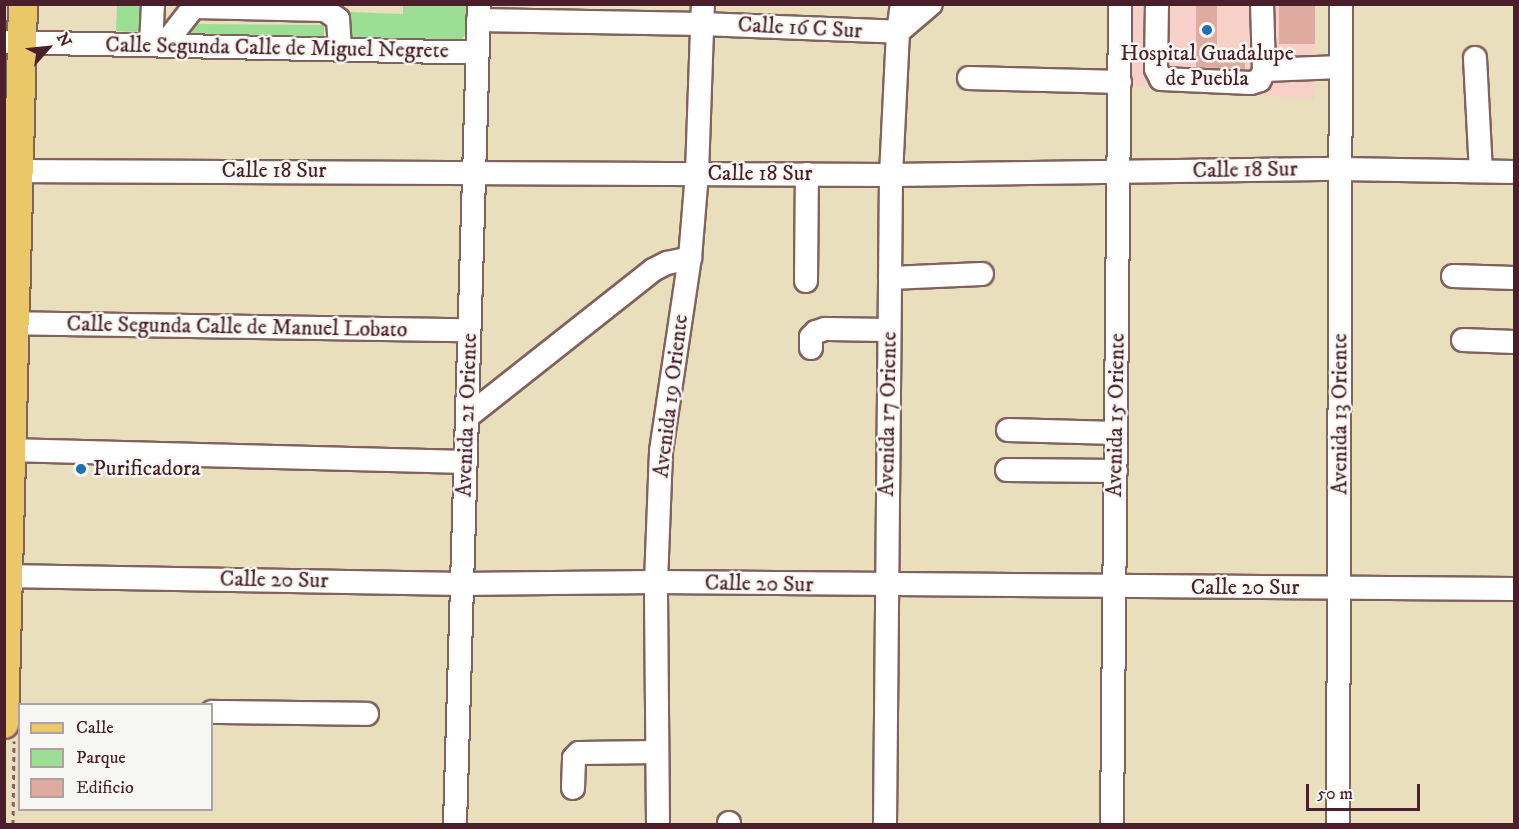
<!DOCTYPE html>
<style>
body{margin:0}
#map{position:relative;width:1519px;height:829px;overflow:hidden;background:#eadfbd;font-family:"IM FELL DW Pica",serif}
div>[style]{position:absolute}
.built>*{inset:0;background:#f7d1c7}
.green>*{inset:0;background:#9cde94}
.building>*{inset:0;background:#dfaba0}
.path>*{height:3px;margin-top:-1.5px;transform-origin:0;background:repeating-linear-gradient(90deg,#82625e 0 4.5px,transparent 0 9px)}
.roads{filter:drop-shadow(2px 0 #82625e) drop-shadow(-2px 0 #82625e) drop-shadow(0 2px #82625e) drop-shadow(0 -2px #82625e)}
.minor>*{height:22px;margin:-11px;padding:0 11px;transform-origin:11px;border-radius:11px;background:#fff}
.major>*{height:28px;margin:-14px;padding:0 14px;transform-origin:14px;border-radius:14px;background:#eac769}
.dots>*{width:16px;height:16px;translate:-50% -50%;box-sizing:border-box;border:3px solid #f6f6f2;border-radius:50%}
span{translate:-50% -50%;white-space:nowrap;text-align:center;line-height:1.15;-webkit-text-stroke:5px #f6f6f2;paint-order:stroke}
.street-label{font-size:22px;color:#4a1f2b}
.poi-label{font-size:22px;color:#4a1f2b}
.left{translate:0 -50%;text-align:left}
.frame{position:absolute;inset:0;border:6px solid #4a1f2b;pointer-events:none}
.legend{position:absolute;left:18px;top:703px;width:195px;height:108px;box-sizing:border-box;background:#f6f6f2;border:2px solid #b1a0a2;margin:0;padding:8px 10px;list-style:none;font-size:18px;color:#4a1f2b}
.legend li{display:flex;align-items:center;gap:12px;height:30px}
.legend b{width:30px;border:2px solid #b1a0a2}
.north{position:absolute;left:18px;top:18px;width:60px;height:60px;-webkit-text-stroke:4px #f6f6f2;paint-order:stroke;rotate:63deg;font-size:16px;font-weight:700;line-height:24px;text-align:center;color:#4a1f2b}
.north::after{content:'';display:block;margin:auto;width:21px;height:27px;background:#4a1f2b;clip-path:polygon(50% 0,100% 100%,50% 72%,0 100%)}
.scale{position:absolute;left:1306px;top:784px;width:114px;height:27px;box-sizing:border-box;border:3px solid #4a1f2b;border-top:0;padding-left:8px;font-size:18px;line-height:21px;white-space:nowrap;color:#4a1f2b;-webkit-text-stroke:4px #f6f6f2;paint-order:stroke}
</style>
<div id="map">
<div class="built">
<i style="clip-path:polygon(1131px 5px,1315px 5px,1314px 99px,1130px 86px)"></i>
</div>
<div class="green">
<i style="clip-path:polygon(117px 5px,147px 5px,148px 18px,136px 32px,116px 31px)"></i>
<i style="clip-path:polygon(403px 5px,467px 5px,466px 33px,460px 42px,349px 44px,350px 12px,403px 14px)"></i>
<i style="clip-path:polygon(195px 24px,324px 25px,324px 44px,189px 41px)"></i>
</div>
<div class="building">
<i style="clip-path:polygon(1196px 4px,1217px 4px,1217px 56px,1245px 56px,1245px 69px,1196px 67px)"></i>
<i style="clip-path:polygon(1279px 4px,1315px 4px,1315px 44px,1279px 44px)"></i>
</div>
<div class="path">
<i style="left:13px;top:824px;width:83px;rotate:-89.3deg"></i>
</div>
<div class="roads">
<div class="minor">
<i style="left:1157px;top:4px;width:65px;rotate:90.9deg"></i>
<i style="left:1156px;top:69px;width:11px;rotate:63deg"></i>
<i style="left:1161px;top:79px;width:90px;rotate:2.5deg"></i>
<i style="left:1251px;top:83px;width:9px;rotate:-18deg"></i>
<i style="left:1260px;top:80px;width:11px;rotate:-68deg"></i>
<i style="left:1264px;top:70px;width:66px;rotate:-91.7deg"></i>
<i style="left:195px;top:7px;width:130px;rotate:1.3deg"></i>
<i style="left:325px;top:10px;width:16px;rotate:35deg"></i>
<i style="left:338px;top:19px;width:31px;rotate:86deg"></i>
<i style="left:478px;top:20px;width:224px;rotate:1deg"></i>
<i style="left:702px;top:24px;width:196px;rotate:2.3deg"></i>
<i style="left:898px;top:32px;width:43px;rotate:-40.3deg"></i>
<i style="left:4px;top:42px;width:473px;rotate:1.3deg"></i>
<i style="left:151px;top:45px;width:41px;rotate:-87.2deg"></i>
<i style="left:163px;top:46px;width:53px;rotate:-51.8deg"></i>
<i style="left:1475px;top:58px;width:113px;rotate:87deg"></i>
<i style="left:1264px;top:70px;width:77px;rotate:-2.2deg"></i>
<i style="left:969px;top:78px;width:151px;rotate:1.5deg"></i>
<i style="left:4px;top:171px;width:887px;rotate:0.26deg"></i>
<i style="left:891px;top:175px;width:450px;rotate:-0.8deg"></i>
<i style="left:1341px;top:169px;width:173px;rotate:1deg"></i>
<i style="left:1453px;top:276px;width:61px;rotate:1.9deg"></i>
<i style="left:890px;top:278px;width:92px;rotate:-2.5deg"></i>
<i style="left:806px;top:281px;width:107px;rotate:-89.5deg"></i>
<i style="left:4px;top:323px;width:465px;rotate:0.9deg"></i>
<i style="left:1463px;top:340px;width:51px;rotate:2.2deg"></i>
<i style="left:811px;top:348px;width:11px;rotate:-90deg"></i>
<i style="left:811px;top:337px;width:7px;rotate:-45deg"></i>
<i style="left:816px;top:332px;width:9px;rotate:-18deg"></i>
<i style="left:825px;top:329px;width:64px;rotate:0.9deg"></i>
<i style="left:467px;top:417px;width:237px;rotate:-38.3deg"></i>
<i style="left:653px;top:270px;width:16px;rotate:-27deg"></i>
<i style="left:667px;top:263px;width:24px;rotate:-12deg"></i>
<i style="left:1008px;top:430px;width:108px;rotate:1.6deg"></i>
<i style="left:4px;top:450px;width:461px;rotate:1.5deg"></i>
<i style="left:1007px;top:470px;width:109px;rotate:0.5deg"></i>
<i style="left:4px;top:576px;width:458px;rotate:1deg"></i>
<i style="left:462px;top:584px;width:194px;rotate:-0.6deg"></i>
<i style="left:656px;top:582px;width:858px;rotate:0.47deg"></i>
<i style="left:212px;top:712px;width:155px;rotate:0.7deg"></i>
<i style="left:573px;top:788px;width:30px;rotate:-88deg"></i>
<i style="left:574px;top:758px;width:7px;rotate:-45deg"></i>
<i style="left:579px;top:753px;width:78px;rotate:-0.7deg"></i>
<i style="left:455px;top:824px;width:820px;rotate:-88.32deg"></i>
<i style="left:658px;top:824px;width:242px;rotate:-90.5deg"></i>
<i style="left:656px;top:582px;width:131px;rotate:-87.8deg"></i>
<i style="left:661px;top:451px;width:195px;rotate:-81.5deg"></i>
<i style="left:690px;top:258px;width:85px;rotate:-85.3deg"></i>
<i style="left:697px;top:173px;width:169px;rotate:-88deg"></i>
<i style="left:729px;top:824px;width:1px;rotate:-90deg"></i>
<i style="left:885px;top:824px;width:649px;rotate:-89.47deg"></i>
<i style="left:891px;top:175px;width:143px;rotate:-87.2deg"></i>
<i style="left:898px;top:32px;width:28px;rotate:-82deg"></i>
<i style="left:1112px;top:824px;width:820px;rotate:-89.44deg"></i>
<i style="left:1338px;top:824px;width:820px;rotate:-89.79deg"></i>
</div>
<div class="major">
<i style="left:4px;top:724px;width:720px;rotate:-88.49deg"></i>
</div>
</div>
<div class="dots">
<i style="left:1207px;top:30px;background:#1f6fb2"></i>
<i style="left:81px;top:469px;background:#1f6fb2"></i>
</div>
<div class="street-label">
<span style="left:800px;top:28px;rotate:3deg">Calle 16 C Sur</span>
<span style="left:277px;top:48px;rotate:1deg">Calle Segunda Calle de Miguel Negrete</span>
<span style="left:1245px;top:170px;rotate:-1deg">Calle 18 Sur</span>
<span style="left:274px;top:171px">Calle 18 Sur</span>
<span style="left:760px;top:174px">Calle 18 Sur</span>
<span style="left:237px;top:327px;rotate:1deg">Calle Segunda Calle de Manuel Lobato</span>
<span style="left:671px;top:396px;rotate:-83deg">Avenida 19 Oriente</span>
<span style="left:888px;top:414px;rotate:-89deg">Avenida 17 Oriente</span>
<span style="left:1340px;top:414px;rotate:-90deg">Avenida 13 Oriente</span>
<span style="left:467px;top:415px;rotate:-88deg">Avenida 21 Oriente</span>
<span style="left:1116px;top:415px;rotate:-89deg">Avenida 15 Oriente</span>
<span style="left:274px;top:580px;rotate:1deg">Calle 20 Sur</span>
<span style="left:759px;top:584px;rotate:1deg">Calle 20 Sur</span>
<span style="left:1245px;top:588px">Calle 20 Sur</span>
</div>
<div class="poi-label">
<span style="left:1207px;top:66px">Hospital Guadalupe<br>de Puebla</span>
<span class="left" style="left:93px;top:469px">Purificadora</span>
</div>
<div class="frame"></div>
<ul class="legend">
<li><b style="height:8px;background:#eac769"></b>Calle</li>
<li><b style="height:16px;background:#9cde94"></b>Parque</li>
<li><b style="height:16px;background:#dfaba0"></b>Edificio</li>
</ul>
<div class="north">N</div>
<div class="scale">50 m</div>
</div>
